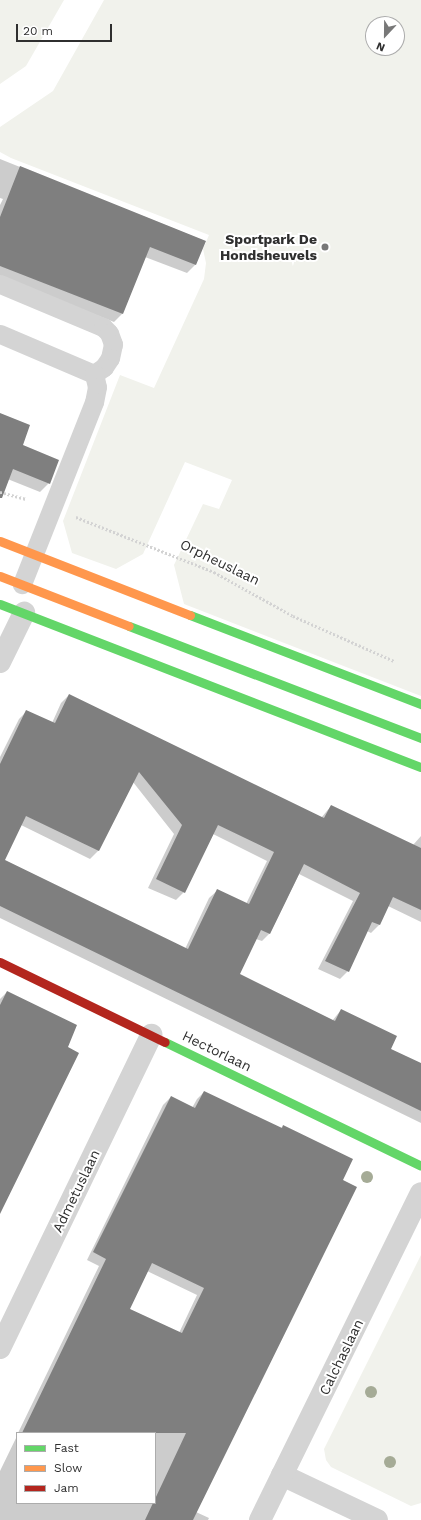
<!DOCTYPE html>
<style>
body{margin:0}
#map{position:relative;width:421px;height:1520px;overflow:hidden;background:#fff;font-family:"Work Sans",sans-serif}
div>[style]{position:absolute}
.green>*{inset:0;background:#f1f2ec}
.shadow>*{inset:0;background:#0003}
.building>*{inset:0;background:#7f7f7f}
.path>*{height:2.5px;margin-top:-1.25px;transform-origin:0;background:repeating-linear-gradient(90deg,#d3d3d3 0 2px,transparent 0 4px)}
.lane>*{height:19px;margin:-9.5px;padding:0 9.5px;transform-origin:9.5px;border-radius:9.5px;background:#d4d4d4}
.street>*{height:22px;margin:-11px;padding:0 11px;transform-origin:11px;border-radius:11px;background:#d4d4d4}
.fast>*{height:9px;margin:-4.5px;padding:0 4.5px;transform-origin:4.5px;border-radius:4.5px;background:#63d668}
.slow>*{height:9px;margin:-4.5px;padding:0 4.5px;transform-origin:4.5px;border-radius:4.5px;background:#ff974d}
.jam>*{height:9px;margin:-4.5px;padding:0 4.5px;transform-origin:4.5px;border-radius:4.5px;background:#b3261e}
.trees>*{width:12px;height:12px;margin:-6px;border-radius:50%;background:#a5ab96}
.dots>*{width:11px;height:11px;translate:-50% -50%;box-sizing:border-box;border:2px solid #fff;border-radius:50%}
span{translate:-50% -50%;white-space:nowrap;text-align:center;line-height:1.15;-webkit-text-stroke:4px #fff;paint-order:stroke}
.poi-label{font-size:14px;color:#2f2f2f;font-weight:700}
.right{translate:-100% -50%;text-align:right}
.street-label{font-size:14px;color:#2f2f2f}
.legend{position:absolute;left:16px;top:1432px;width:140px;height:72px;box-sizing:border-box;background:#fff;border:1px solid #acacac;margin:0;padding:5px 7px;list-style:none;font-size:12px;color:#2f2f2f}
.legend li{display:flex;align-items:center;gap:8px;height:20px}
.legend b{width:20px;border:1px solid #acacac}
.north{position:absolute;left:365px;top:16px;width:40px;height:40px;box-sizing:border-box;background:#fff;border:1px solid #acacac;border-radius:50%;rotate:202deg;font-size:11px;font-weight:700;line-height:16px;text-align:center;color:#2f2f2f}
.north::after{content:'';display:block;margin:auto;width:14px;height:18px;background:#787878;clip-path:polygon(50% 0,100% 100%,50% 72%,0 100%)}
.scale{position:absolute;left:16px;top:24px;width:96px;height:18px;box-sizing:border-box;border:2px solid #2f2f2f;border-top:0;padding-left:5px;font-size:12px;line-height:14px;white-space:nowrap;color:#2f2f2f;-webkit-text-stroke:3px #fff;paint-order:stroke}
</style>
<div id="map">
<div class="green">
<i style="clip-path:polygon(0 0,64px 0,26px 66px,0 84px)"></i>
<i style="clip-path:polygon(evenodd,104px 0,421px 0,421px 696px,184px 604px,174px 565px,203px 504px,219px 509px,232px 480px,185px 462px,143px 554px,116px 569px,72px 553px,63px 521px,120px 375px,154px 388px,204px 279px,206px 263px,203px 249px,209px 235px,11px 158px,0 152px,0 127px,53px 91px,104px 0,373px 24px,397px 24px,397px 48px,373px 48px,373px 24px)"></i>
<i style="clip-path:polygon(421px 1255px,421px 1503px,411px 1506px,331px 1467px,326px 1460px,324px 1449px)"></i>
</div>
<div class="shadow">
<i style="clip-path:polygon(0 159px,205px 241px,195px 265px,187px 273px,145px 257px,122px 314px,114px 322px,0 277px,0 205px,3px 199px,0 198px)"></i>
<i style="clip-path:polygon(0 414px,49px 483px,40px 492px,0 476px)"></i>
<i style="clip-path:polygon(evenodd,69px 695px,321px 818px,331px 806px,413px 845px,421px 836px,421px 922px,388px 906px,379px 925px,371px 933px,367px 931px,348px 971px,340px 979px,318px 969px,353px 901px,299px 874px,270px 933px,262px 941px,256px 939px,238px 975px,332px 1021px,341px 1010px,390px 1049px,421px 1064px,421px 1123px,0 918px,0 757px,19px 719px,27px 711px,52px 723px,61px 703px,69px 695px,133px 782px,174px 834px,148px 888px,176px 900px,184px 892px,213px 834px,267px 861px,246px 904px,218px 890px,209px 898px,185px 949px,4px 860px,21px 825px,90px 859px,98px 851px,133px 782px)"></i>
<i style="clip-path:polygon(7px 992px,0 1213px,0 999px)"></i>
<i style="clip-path:polygon(evenodd,204px 1092px,280px 1129px,283px 1126px,196px 1512px,209px 1518px,208px 1520px,0 1520px,0 1471px,17px 1436px,17px 1503px,155px 1503px,155px 1433px,18px 1433px,99px 1266px,87px 1260px,163px 1105px,171px 1097px,192px 1108px,197px 1099px,204px 1092px,147px 1271px,197px 1295px,179px 1333px,129px 1309px,147px 1271px)"></i>
</div>
<div class="building">
<i style="clip-path:polygon(20px 166px,206px 241px,196px 265px,150px 247px,123px 314px,0 266px,0 217px)"></i>
<i style="clip-path:polygon(0 413px,30px 425px,23px 445px,59px 460px,50px 484px,13px 469px,2px 498px,0 498px)"></i>
<i style="clip-path:polygon(evenodd,69px 694px,324px 818px,331px 805px,421px 848px,421px 910px,393px 897px,380px 925px,372px 922px,349px 972px,325px 961px,360px 893px,304px 864px,270px 934px,261px 930px,240px 974px,335px 1021px,341px 1009px,397px 1036px,391px 1049px,421px 1063px,421px 1111px,0 906px,0 764px,26px 710px,55px 723px,69px 694px,139px 772px,182px 825px,156px 879px,185px 893px,218px 825px,274px 852px,249px 904px,217px 889px,188px 949px,5px 860px,26px 816px,99px 851px,139px 772px)"></i>
<i style="clip-path:polygon(7px 991px,77px 1025px,68px 1047px,79px 1053px,0 1214px,0 1005px)"></i>
<i style="clip-path:polygon(evenodd,204px 1091px,282px 1128px,283px 1125px,353px 1159px,343px 1180px,357px 1187px,193px 1520px,145px 1520px,153px 1503px,155px 1503px,155px 1499px,186px 1433px,22px 1433px,106px 1259px,93px 1252px,171px 1096px,195px 1108px,204px 1091px,152px 1263px,204px 1288px,182px 1333px,130px 1309px,152px 1263px)"></i>
</div>
<div class="path">
<i style="left:0;top:492px;width:27px;rotate:15deg"></i>
<i style="left:76px;top:517px;width:149px;rotate:21.7deg"></i>
<i style="left:214px;top:572px;width:90px;rotate:29.1deg"></i>
<i style="left:293px;top:616px;width:111px;rotate:24deg"></i>
</div>
<div class="lane">
<i style="left:0;top:284px;width:112px;rotate:22.7deg"></i>
<i style="left:103px;top:327px;width:8px;rotate:45deg"></i>
<i style="left:109px;top:333px;width:12px;rotate:70deg"></i>
<i style="left:113px;top:344px;width:14px;rotate:102deg"></i>
<i style="left:110px;top:358px;width:11px;rotate:124deg"></i>
<i style="left:104px;top:367px;width:12px;rotate:145deg"></i>
<i style="left:0;top:334px;width:102px;rotate:23.1deg"></i>
<i style="left:94px;top:374px;width:13px;rotate:77deg"></i>
<i style="left:97px;top:387px;width:15px;rotate:101deg"></i>
<i style="left:94px;top:402px;width:196px;rotate:111.6deg"></i>
</div>
<div class="street">
<i style="left:0;top:662px;width:55px;rotate:-63.9deg"></i>
<i style="left:0;top:1348px;width:348px;rotate:-64.2deg"></i>
<i style="left:282px;top:1475px;width:105px;rotate:25.3deg"></i>
<i style="left:260px;top:1520px;width:364px;rotate:-63.8deg"></i>
</div>
<div class="fast">
<i style="left:0;top:604px;width:451px;rotate:21.2deg"></i>
<i style="left:190px;top:615px;width:248px;rotate:21.1deg"></i>
<i style="left:129px;top:626px;width:313px;rotate:21deg"></i>
<i style="left:165px;top:1042px;width:284px;rotate:25.8deg"></i>
</div>
<div class="slow">
<i style="left:0;top:541px;width:204px;rotate:21.3deg"></i>
<i style="left:0;top:576px;width:138px;rotate:21.2deg"></i>
</div>
<div class="jam">
<i style="left:0;top:962px;width:183px;rotate:25.9deg"></i>
</div>
<div class="trees">
<i style="left:367px;top:1177px"></i>
<i style="left:371px;top:1392px"></i>
<i style="left:390px;top:1462px"></i>
</div>
<div class="dots">
<i style="left:325px;top:247px;background:#787878"></i>
</div>
<div class="poi-label">
<span class="right" style="left:317px;top:247px">Sportpark De<br>Hondsheuvels</span>
</div>
<div class="street-label">
<span style="left:220px;top:562px;rotate:26deg">Orpheuslaan</span>
<span style="left:217px;top:1051px;rotate:26deg">Hectorlaan</span>
<span style="left:76px;top:1191px;rotate:-64deg">Admetuslaan</span>
<span style="left:341px;top:1357px;rotate:-64deg">Calchaslaan</span>
</div>
<ul class="legend">
<li><b style="height:5px;background:#63d668"></b>Fast</li>
<li><b style="height:5px;background:#ff974d"></b>Slow</li>
<li><b style="height:5px;background:#b3261e"></b>Jam</li>
</ul>
<div class="north">N</div>
<div class="scale">20 m</div>
</div>
